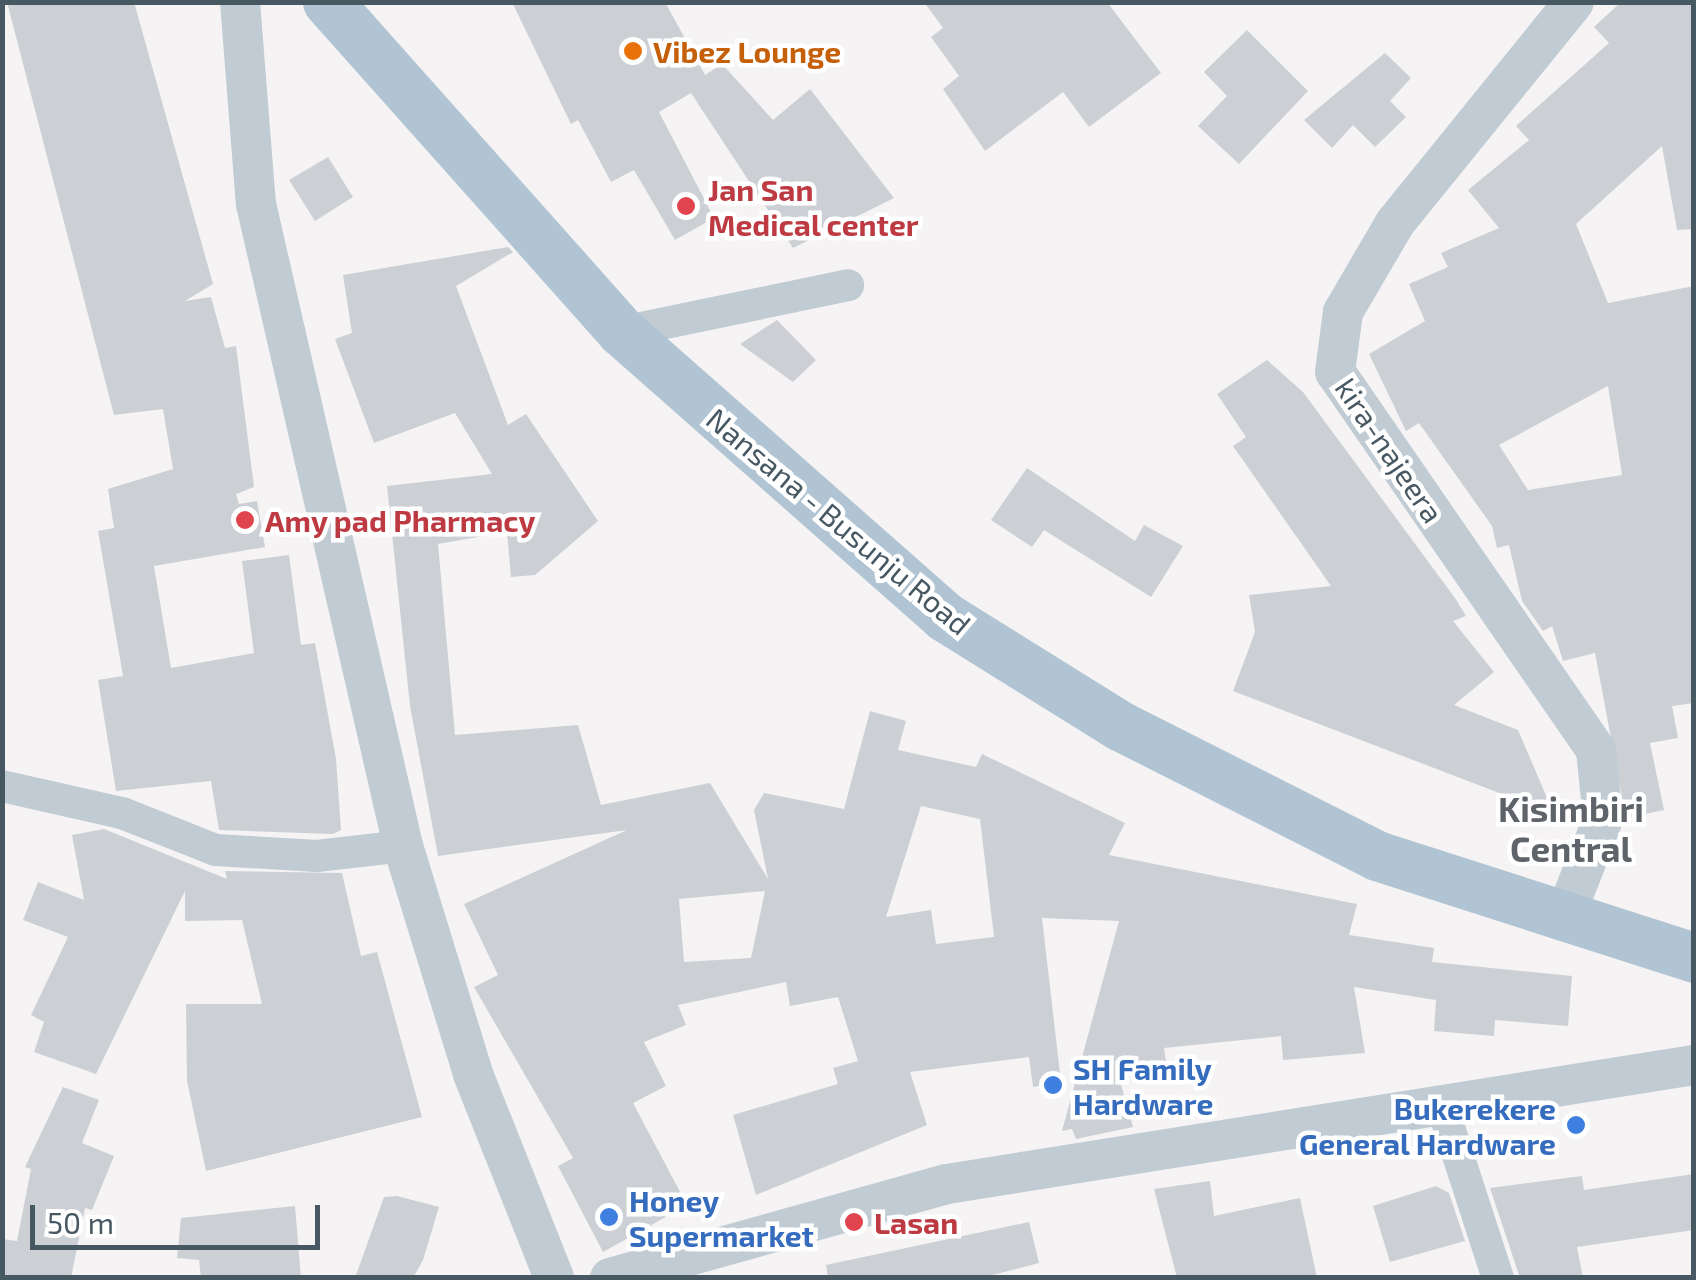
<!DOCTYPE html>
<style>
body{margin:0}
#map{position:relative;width:1696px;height:1280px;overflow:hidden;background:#f5f3f3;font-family:"Exo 2",sans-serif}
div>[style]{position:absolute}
.building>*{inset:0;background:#ccd0d5}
.minor>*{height:32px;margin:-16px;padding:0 16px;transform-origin:16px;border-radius:16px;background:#c0cbd3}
.tertiary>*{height:40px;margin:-20px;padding:0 20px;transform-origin:20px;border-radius:20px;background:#c0cbd3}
.primary>*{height:50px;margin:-25px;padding:0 25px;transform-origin:25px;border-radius:25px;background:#b1c4d3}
.dots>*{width:28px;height:28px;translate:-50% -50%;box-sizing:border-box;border:5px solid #fff;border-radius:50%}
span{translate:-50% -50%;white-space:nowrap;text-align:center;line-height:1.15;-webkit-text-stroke:9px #fff;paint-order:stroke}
.food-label{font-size:30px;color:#c56008;font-weight:700}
.left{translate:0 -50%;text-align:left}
.health-label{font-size:30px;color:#be3a42;font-weight:700}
.street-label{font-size:30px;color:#485862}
.shop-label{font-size:30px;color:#366cbe;font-weight:700}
.right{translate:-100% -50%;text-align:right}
.quarter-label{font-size:35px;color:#5e6469;font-weight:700}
.frame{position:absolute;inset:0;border:5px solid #485862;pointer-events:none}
.scale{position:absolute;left:30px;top:1205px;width:290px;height:45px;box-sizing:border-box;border:5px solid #485862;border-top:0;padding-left:12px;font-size:30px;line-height:35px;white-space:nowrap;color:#485862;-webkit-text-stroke:8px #fff;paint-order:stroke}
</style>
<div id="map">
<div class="building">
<i style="clip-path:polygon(7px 2px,134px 2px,213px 284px,185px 301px,211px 297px,225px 348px,236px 346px,254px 487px,236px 494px,239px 504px,257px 501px,265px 547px,154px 566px,171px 668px,254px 653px,242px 561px,289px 555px,301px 645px,315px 643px,336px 759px,341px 830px,333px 834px,219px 830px,211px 781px,116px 791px,98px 680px,123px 676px,98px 531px,114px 528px,108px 489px,173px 469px,163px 409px,114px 415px)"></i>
<i style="clip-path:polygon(512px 2px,665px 2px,705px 75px,722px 64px,773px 120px,810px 89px,894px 198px,793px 248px,691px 93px,659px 112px,714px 218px,675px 240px,634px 170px,611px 182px,578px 120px,571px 124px)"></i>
<i style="clip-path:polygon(924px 2px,1107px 2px,1161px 73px,1089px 127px,1063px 92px,985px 151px,943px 89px,959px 76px,931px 37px,943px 28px)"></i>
<i style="clip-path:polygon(evenodd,1621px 2px,1694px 2px,1694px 229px,1677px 230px,1662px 146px,1576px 224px,1608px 303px,1694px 286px,1694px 703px,1672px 706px,1678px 738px,1650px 743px,1664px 810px,1626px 818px,1595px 653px,1563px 661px,1552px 626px,1543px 631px,1522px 601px,1509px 545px,1497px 548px,1492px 526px,1419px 423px,1406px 431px,1369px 354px,1425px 321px,1409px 284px,1448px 267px,1441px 253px,1499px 228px,1468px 190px,1529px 140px,1516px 126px,1609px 43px,1594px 27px,1621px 2px,1608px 386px,1622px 475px,1528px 490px,1499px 445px,1608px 386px)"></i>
<i style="clip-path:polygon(1247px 30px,1308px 91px,1239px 164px,1198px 126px,1227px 96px,1204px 72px)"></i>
<i style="clip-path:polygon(1385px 53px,1411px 78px,1390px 101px,1406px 117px,1375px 147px,1353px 125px,1332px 148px,1304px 120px)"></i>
<i style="clip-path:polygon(328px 157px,353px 197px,315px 221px,289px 180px)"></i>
<i style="clip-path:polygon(evenodd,508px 247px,513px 252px,456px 286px,508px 425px,526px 414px,598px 521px,535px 575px,511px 577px,507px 532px,438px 544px,455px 735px,578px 725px,601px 805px,710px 783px,768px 879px,754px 810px,764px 793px,844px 809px,870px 711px,906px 721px,898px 750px,976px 767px,982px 754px,1125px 823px,1109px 855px,1357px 904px,1349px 935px,1434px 948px,1432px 962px,1572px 976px,1568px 1026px,1495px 1020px,1494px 1036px,1434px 1031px,1436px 1000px,1354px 987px,1365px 1053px,1283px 1060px,1281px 1036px,1164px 1048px,1167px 1069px,1118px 1074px,1133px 1127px,1076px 1139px,1072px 1129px,1062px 1131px,1119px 921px,1042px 918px,1061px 1082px,1033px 1087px,1029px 1057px,910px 1072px,927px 1125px,756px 1195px,733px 1115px,838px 1084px,833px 1068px,858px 1061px,838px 997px,790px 1006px,786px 982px,678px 1005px,686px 1025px,644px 1042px,666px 1086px,633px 1103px,687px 1205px,603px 1252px,558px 1166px,573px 1158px,474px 987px,498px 975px,464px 904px,627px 830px,438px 856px,410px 706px,387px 486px,492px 474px,455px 413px,374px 443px,335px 339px,352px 333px,343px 275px,508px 247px,921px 806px,980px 819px,994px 937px,936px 944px,931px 910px,886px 917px,921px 806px,508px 247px,765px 891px,751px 958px,684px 962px,679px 899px,765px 891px)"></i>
<i style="clip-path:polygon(777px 320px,816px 360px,793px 382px,740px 344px)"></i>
<i style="clip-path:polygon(1267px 360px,1303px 392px,1455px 598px,1466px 616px,1453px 621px,1494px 672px,1454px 705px,1518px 730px,1554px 814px,1233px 691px,1255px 632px,1249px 595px,1331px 586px,1233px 446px,1246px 437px,1217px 394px)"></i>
<i style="clip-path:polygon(1027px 468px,1135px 541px,1144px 525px,1183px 546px,1151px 597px,1044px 530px,1032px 547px,991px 520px)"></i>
<i style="clip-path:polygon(104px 829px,227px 879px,225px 871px,342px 873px,361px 956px,377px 952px,422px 1117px,206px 1171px,187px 1081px,186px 1004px,262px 1004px,242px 920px,185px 921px,185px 891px,96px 1074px,34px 1052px,44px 1022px,31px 1015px,68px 937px,23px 920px,38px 882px,84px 900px,72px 835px)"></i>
<i style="clip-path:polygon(63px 1087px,99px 1100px,82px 1143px,114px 1156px,92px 1210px,85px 1208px,71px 1278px,2px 1278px,2px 1239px,17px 1241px,31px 1169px,25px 1167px)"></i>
<i style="clip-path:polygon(1694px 1174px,1694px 1230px,1577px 1247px,1583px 1278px,1520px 1278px,1490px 1188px,1582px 1176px,1584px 1190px)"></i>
<i style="clip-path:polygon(1210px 1181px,1214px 1216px,1300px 1198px,1317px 1278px,1177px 1278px,1154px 1189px)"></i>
<i style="clip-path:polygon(1436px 1186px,1449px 1193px,1465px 1241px,1390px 1262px,1373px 1206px)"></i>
<i style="clip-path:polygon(397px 1196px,439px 1207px,423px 1260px,413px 1278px,355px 1278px,384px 1197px)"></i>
<i style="clip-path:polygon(295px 1206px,301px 1278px,201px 1278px,199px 1260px,177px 1258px,181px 1218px)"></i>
<i style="clip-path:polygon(1029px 1222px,1039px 1263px,981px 1278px,828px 1278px,826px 1265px)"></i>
</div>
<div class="minor">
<i style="left:622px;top:332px;width:231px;rotate:-11.7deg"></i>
<i style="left:2px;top:786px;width:123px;rotate:12.7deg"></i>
<i style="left:122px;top:813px;width:101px;rotate:21.5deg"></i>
<i style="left:216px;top:850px;width:101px;rotate:3.4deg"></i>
<i style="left:317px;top:856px;width:87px;rotate:-6.6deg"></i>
<i style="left:1443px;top:1109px;width:178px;rotate:72deg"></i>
</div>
<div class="tertiary">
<i style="left:240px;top:2px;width:203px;rotate:85.5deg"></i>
<i style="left:256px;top:204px;width:659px;rotate:77.1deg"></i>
<i style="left:403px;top:846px;width:239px;rotate:72.9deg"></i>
<i style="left:473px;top:1074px;width:219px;rotate:68.3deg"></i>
<i style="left:1563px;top:921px;width:110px;rotate:-68.6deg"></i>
<i style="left:1603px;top:819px;width:69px;rotate:-95.8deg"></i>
<i style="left:1596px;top:750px;width:459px;rotate:-124.6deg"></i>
<i style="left:1335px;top:372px;width:61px;rotate:-82.4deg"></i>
<i style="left:1343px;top:312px;width:103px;rotate:-59.7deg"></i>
<i style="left:1395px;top:223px;width:284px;rotate:-51deg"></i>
<i style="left:610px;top:1278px;width:350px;rotate:-15.6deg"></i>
<i style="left:947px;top:1184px;width:756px;rotate:-9.05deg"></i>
</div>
<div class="primary">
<i style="left:328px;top:2px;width:442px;rotate:48.3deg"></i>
<i style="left:622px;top:332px;width:431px;rotate:41.4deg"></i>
<i style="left:945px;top:617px;width:208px;rotate:31.9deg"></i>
<i style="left:1122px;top:727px;width:286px;rotate:26.8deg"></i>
<i style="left:1377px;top:856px;width:333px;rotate:17.8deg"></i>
</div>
<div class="dots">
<i style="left:633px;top:51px;background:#e8710a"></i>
<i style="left:686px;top:206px;background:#e0444e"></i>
<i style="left:245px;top:520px;background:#e0444e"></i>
<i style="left:1053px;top:1085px;background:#3f7fe0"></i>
<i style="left:1576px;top:1125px;background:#3f7fe0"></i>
<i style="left:609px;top:1217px;background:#3f7fe0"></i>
<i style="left:854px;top:1222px;background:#e0444e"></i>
</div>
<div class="food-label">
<span class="left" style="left:653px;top:51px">Vibez Lounge</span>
</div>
<div class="health-label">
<span class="left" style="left:708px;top:206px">Jan San<br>Medical center</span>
<span class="left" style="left:265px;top:520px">Amy pad Pharmacy</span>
<span class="left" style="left:874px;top:1222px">Lasan</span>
</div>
<div class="street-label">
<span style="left:1390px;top:450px;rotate:56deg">kira-najeera</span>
<span style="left:839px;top:521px;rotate:40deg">Nansana - Busunju Road</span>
</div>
<div class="shop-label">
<span class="left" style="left:1073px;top:1085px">SH Family<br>Hardware</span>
<span class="right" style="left:1556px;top:1125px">Bukerekere<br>General Hardware</span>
<span class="left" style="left:629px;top:1217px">Honey<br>Supermarket</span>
</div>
<div class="quarter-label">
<span style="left:1571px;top:828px">Kisimbiri<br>Central</span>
</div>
<div class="frame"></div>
<div class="scale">50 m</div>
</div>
